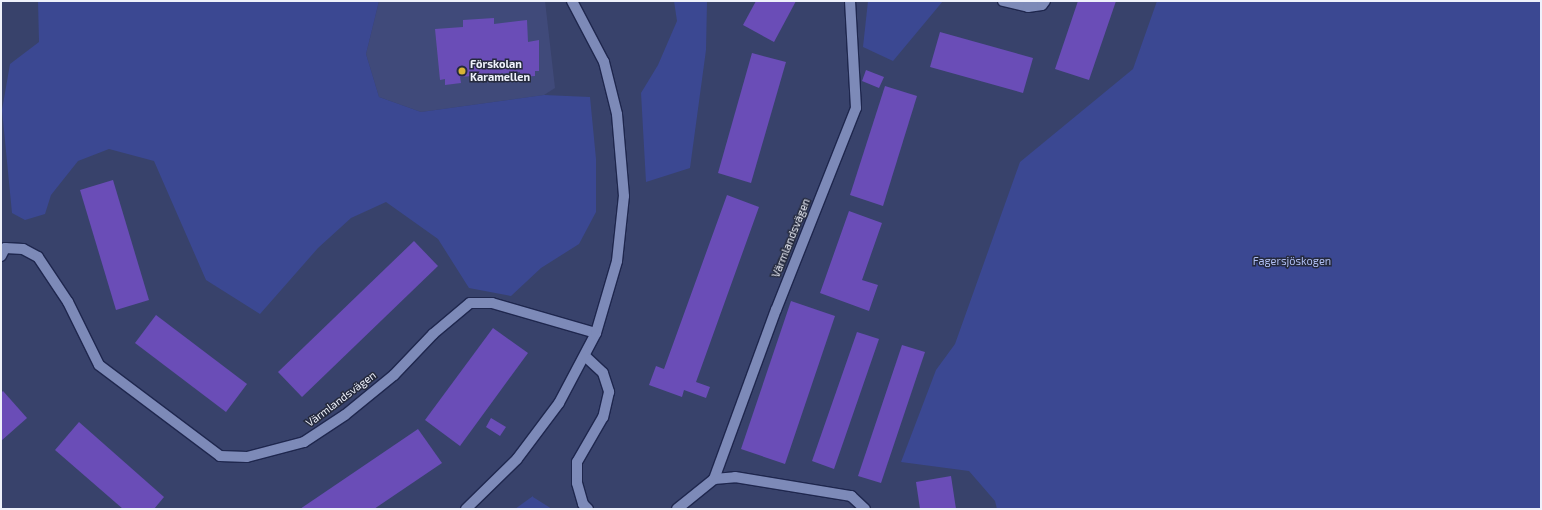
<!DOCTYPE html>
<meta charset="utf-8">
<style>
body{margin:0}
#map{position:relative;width:1542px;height:510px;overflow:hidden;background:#38426b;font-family:"Exo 2",sans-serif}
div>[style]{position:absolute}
.built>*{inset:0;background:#404a7a}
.green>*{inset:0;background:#3b4892}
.building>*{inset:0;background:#6a4db7}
.roads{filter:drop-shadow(1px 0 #1f274e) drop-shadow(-1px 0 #1f274e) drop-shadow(0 1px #1f274e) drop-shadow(0 -1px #1f274e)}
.minor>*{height:10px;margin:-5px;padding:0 5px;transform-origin:5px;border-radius:5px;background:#7d8ab8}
.dots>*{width:11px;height:11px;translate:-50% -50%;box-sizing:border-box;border:2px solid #252a3d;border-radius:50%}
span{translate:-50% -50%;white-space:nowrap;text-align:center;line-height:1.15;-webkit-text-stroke:3px #252a3d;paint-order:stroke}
.poi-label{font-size:11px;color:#eef1fb;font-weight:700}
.left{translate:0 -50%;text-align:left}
.street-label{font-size:11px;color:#eef1fb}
.park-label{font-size:11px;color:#afbef2}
.frame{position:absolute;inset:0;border:2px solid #eef1fb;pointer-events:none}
</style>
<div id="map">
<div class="built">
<i style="clip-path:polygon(379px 1px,545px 1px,555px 88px,544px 95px,421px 112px,379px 97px,366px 54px)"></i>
</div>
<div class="green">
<i style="clip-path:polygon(38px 1px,379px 1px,366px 54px,379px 97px,421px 112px,544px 95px,590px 97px,596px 159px,596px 212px,579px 244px,541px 268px,511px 296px,469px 288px,438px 239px,386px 202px,351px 218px,318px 248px,260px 314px,206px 280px,154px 161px,109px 149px,78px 161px,51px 195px,45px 214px,25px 220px,12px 213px,2px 110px,10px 64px,39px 42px)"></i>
<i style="clip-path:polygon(674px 1px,707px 1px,706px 50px,690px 168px,646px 182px,641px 93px,658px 65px,677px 21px)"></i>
<i style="clip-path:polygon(868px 1px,943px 1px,893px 61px,863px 47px)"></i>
<i style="clip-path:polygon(1157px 1px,1541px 1px,1541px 509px,997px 509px,995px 501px,969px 471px,901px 462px,936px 370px,955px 344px,1020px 162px,1133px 69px)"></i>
<i style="clip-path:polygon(533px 496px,533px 497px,552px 509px,515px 509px)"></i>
</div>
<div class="building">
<i style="clip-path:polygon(756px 1px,796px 1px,774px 42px,743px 25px)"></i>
<i style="clip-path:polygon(1078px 1px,1116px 1px,1089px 80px,1055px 69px)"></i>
<i style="clip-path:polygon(494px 18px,494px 24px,527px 20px,528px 42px,539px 40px,539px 71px,535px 71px,535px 76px,520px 77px,520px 72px,460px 77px,461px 83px,445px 85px,445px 79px,440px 80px,435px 29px,463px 27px,463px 20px)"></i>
<i style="clip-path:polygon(940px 32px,1033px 58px,1023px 93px,930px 67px)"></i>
<i style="clip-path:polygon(752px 53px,786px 62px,751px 183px,718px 173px)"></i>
<i style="clip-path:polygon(866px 70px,884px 77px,879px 88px,862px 81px)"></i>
<i style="clip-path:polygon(885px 86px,917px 96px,883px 206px,850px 195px)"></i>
<i style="clip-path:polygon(113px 180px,149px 300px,116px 310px,80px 190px)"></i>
<i style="clip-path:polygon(727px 195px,759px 207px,696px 382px,710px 387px,706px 398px,684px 390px,682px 397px,649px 385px,656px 366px,664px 369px)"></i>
<i style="clip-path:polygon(849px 211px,882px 223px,862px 280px,878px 285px,869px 311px,820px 293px)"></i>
<i style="clip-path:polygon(414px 241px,438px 266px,302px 397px,278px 372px)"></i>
<i style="clip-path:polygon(791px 301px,835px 316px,785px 464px,741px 449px)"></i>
<i style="clip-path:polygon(156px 315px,247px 384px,226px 412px,135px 343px)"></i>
<i style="clip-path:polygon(493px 328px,528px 353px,460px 446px,425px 420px)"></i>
<i style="clip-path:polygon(857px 332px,879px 339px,834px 469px,812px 461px)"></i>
<i style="clip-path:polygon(902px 345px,925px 352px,881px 483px,858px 476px)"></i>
<i style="clip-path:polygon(3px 391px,27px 418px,1px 441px,1px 393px)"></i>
<i style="clip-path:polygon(491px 418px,506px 427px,500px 436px,486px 427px)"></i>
<i style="clip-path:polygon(79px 422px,164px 497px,154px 509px,123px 509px,55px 450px)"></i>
<i style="clip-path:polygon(418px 429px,442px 463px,374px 509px,300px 509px)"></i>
<i style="clip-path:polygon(951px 476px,956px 509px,920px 509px,916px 482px)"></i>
</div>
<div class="roads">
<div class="minor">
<i style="left:1003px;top:1px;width:26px;rotate:13deg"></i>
<i style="left:1028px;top:7px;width:14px;rotate:-8deg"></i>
<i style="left:1042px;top:5px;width:5px;rotate:-53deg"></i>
<i style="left:1px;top:256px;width:9px;rotate:-63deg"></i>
<i style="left:5px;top:248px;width:18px;rotate:3deg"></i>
<i style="left:23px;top:249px;width:17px;rotate:28deg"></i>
<i style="left:38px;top:257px;width:54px;rotate:56.3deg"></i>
<i style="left:68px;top:302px;width:70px;rotate:63.8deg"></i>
<i style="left:99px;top:365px;width:151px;rotate:36.9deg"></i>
<i style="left:220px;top:456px;width:27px;rotate:2deg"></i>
<i style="left:247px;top:457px;width:59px;rotate:-14.7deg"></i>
<i style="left:304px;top:442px;width:49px;rotate:-33.4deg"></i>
<i style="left:345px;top:415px;width:63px;rotate:-39.2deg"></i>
<i style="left:394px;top:375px;width:57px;rotate:-46.4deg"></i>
<i style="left:433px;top:334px;width:48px;rotate:-40deg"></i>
<i style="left:470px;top:303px;width:22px"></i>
<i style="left:492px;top:303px;width:108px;rotate:16.1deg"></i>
<i style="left:586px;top:357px;width:23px;rotate:43deg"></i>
<i style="left:603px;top:373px;width:20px;rotate:72deg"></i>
<i style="left:609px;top:392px;width:26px;rotate:103deg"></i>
<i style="left:603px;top:417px;width:52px;rotate:120deg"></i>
<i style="left:577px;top:462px;width:21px;rotate:90deg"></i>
<i style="left:577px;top:483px;width:22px;rotate:74deg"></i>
<i style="left:583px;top:504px;width:7px;rotate:45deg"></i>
<i style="left:714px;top:479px;width:21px;rotate:-5deg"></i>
<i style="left:735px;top:477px;width:118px;rotate:9.3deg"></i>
<i style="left:851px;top:496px;width:19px;rotate:43deg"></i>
<i style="left:466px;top:509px;width:71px;rotate:-44.4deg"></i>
<i style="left:517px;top:459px;width:70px;rotate:-53.1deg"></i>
<i style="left:559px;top:403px;width:79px;rotate:-62.1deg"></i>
<i style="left:596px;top:333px;width:75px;rotate:-73.7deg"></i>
<i style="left:617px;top:261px;width:65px;rotate:-83.9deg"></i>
<i style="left:624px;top:196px;width:82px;rotate:-94.9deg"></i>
<i style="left:617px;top:114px;width:54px;rotate:-104deg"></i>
<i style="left:604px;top:62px;width:69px;rotate:-117.7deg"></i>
<i style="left:677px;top:509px;width:48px;rotate:-39deg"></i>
<i style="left:714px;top:479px;width:180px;rotate:-69.9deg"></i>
<i style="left:776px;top:310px;width:217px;rotate:-68.4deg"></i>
<i style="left:856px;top:108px;width:107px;rotate:-93.2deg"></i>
</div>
</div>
<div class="dots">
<i style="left:462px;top:71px;background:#d8b434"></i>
</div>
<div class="poi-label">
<span class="left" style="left:470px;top:71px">Förskolan<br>Karamellen</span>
</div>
<div class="street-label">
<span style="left:791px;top:238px;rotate:-68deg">Värmlandsvägen</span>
<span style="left:341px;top:399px;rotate:-37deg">Värmlandsvägen</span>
</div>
<div class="park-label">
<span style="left:1292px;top:261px">Fagersjöskogen</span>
</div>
<div class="frame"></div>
</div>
